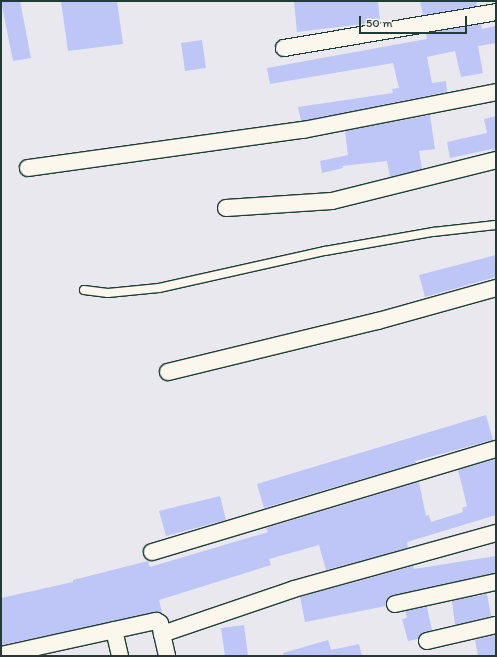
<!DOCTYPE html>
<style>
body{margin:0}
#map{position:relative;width:497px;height:657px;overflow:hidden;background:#e9e8ef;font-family:Itim,sans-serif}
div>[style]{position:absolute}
.building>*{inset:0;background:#bec5f7}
.roads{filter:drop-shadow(1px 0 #1f3d34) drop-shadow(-1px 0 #1f3d34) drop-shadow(0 1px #1f3d34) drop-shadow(0 -1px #1f3d34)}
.service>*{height:8px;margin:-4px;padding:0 4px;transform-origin:4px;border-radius:4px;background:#fbf7ec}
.minor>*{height:16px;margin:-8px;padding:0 8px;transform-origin:8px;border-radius:8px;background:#fbf7ec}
span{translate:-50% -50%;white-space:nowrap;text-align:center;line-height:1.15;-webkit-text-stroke:4px #fbf7ec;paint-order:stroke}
.frame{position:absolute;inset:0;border:2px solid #1f3d34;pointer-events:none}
.scale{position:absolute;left:359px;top:16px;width:108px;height:18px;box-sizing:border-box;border:2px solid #1f3d34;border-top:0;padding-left:5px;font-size:12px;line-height:14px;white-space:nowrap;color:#1f3d34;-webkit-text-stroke:3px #fbf7ec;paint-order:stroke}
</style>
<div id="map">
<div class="building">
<i style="clip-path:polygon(1px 1px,20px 1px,31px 58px,13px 61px)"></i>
<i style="clip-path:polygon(61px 1px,117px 1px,123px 44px,68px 51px)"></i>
<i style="clip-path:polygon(294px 1px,378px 1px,380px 22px,297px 32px)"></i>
<i style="clip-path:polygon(420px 1px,476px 1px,477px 6px,423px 15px)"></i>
<i style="clip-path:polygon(481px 24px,482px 29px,496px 26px,496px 43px,478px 46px,483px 73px,461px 77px,455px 51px,427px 57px,432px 83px,446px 81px,447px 92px,301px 121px,298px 107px,393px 93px,392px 89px,399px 88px,393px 63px,270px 84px,267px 68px,427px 39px,426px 33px)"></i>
<i style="clip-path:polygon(202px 40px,206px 68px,185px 71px,181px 43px)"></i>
<i style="clip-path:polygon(430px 115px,435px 149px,419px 151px,422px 169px,390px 177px,387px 161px,342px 166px,343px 168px,322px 173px,320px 161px,348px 155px,345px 131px)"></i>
<i style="clip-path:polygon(496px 116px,496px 151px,492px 149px,450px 158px,447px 142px,487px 133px,484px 119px)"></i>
<i style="clip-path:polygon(496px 255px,496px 277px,425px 297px,419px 275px)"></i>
<i style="clip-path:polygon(486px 415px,493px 440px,415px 461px,416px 463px,264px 508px,257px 484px)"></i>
<i style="clip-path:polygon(496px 459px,496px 515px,407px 542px,408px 548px,326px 570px,319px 545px,269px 559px,271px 565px,159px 600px,162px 612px,1px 645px,1px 598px,73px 582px,73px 580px,148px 561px,150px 567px,268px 532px,266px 528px,419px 482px,426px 516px,429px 515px,431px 522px,463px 512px,462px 508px,467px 506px,458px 470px)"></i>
<i style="clip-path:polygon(220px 496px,226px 520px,166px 536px,159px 511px)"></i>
<i style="clip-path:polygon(496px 556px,496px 573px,393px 595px,388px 597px,386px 606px,305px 622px,300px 597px,413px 566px,414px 569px)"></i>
<i style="clip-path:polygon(487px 594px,491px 616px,455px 625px,452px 601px)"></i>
<i style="clip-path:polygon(427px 607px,432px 630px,421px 634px,418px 639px,408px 641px,402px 619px,407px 618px,405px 611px)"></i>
<i style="clip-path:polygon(244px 625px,248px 656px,225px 656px,221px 628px)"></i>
<i style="clip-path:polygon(496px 635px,496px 656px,478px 656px,475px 640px)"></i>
<i style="clip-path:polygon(328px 640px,331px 650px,359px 644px,362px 656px,283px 656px,283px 653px)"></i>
</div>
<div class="roads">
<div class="service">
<i style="left:84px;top:290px;width:24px;rotate:7deg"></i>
<i style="left:108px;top:293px;width:51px;rotate:-5.6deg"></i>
<i style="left:159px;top:288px;width:170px;rotate:-12.6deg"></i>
<i style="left:325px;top:251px;width:110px;rotate:-10deg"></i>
<i style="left:433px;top:232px;width:63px;rotate:-6.3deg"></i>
</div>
<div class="minor">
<i style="left:284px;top:48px;width:215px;rotate:-9.6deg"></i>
<i style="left:28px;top:168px;width:278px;rotate:-7.9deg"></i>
<i style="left:303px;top:130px;width:197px;rotate:-11.1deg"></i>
<i style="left:226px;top:208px;width:106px;rotate:-3.8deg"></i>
<i style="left:332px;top:201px;width:169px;rotate:-14deg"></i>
<i style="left:168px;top:372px;width:216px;rotate:-13.7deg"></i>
<i style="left:378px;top:321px;width:123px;rotate:-15.6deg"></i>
<i style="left:152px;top:552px;width:359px;rotate:-16.7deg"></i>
<i style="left:395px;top:604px;width:103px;rotate:-12.3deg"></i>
<i style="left:114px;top:630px;width:27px;rotate:77deg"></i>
<i style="left:162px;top:634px;width:23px;rotate:77deg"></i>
<i style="left:427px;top:641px;width:71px;rotate:-13.1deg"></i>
<i style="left:1px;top:655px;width:159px;rotate:-12.4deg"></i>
<i style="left:156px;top:621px;width:4px;rotate:27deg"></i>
<i style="left:160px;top:623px;width:11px;rotate:80deg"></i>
<i style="left:162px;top:634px;width:139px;rotate:-18.8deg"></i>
<i style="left:294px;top:589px;width:210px;rotate:-15.5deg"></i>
</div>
</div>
<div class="frame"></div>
<div class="scale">50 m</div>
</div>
